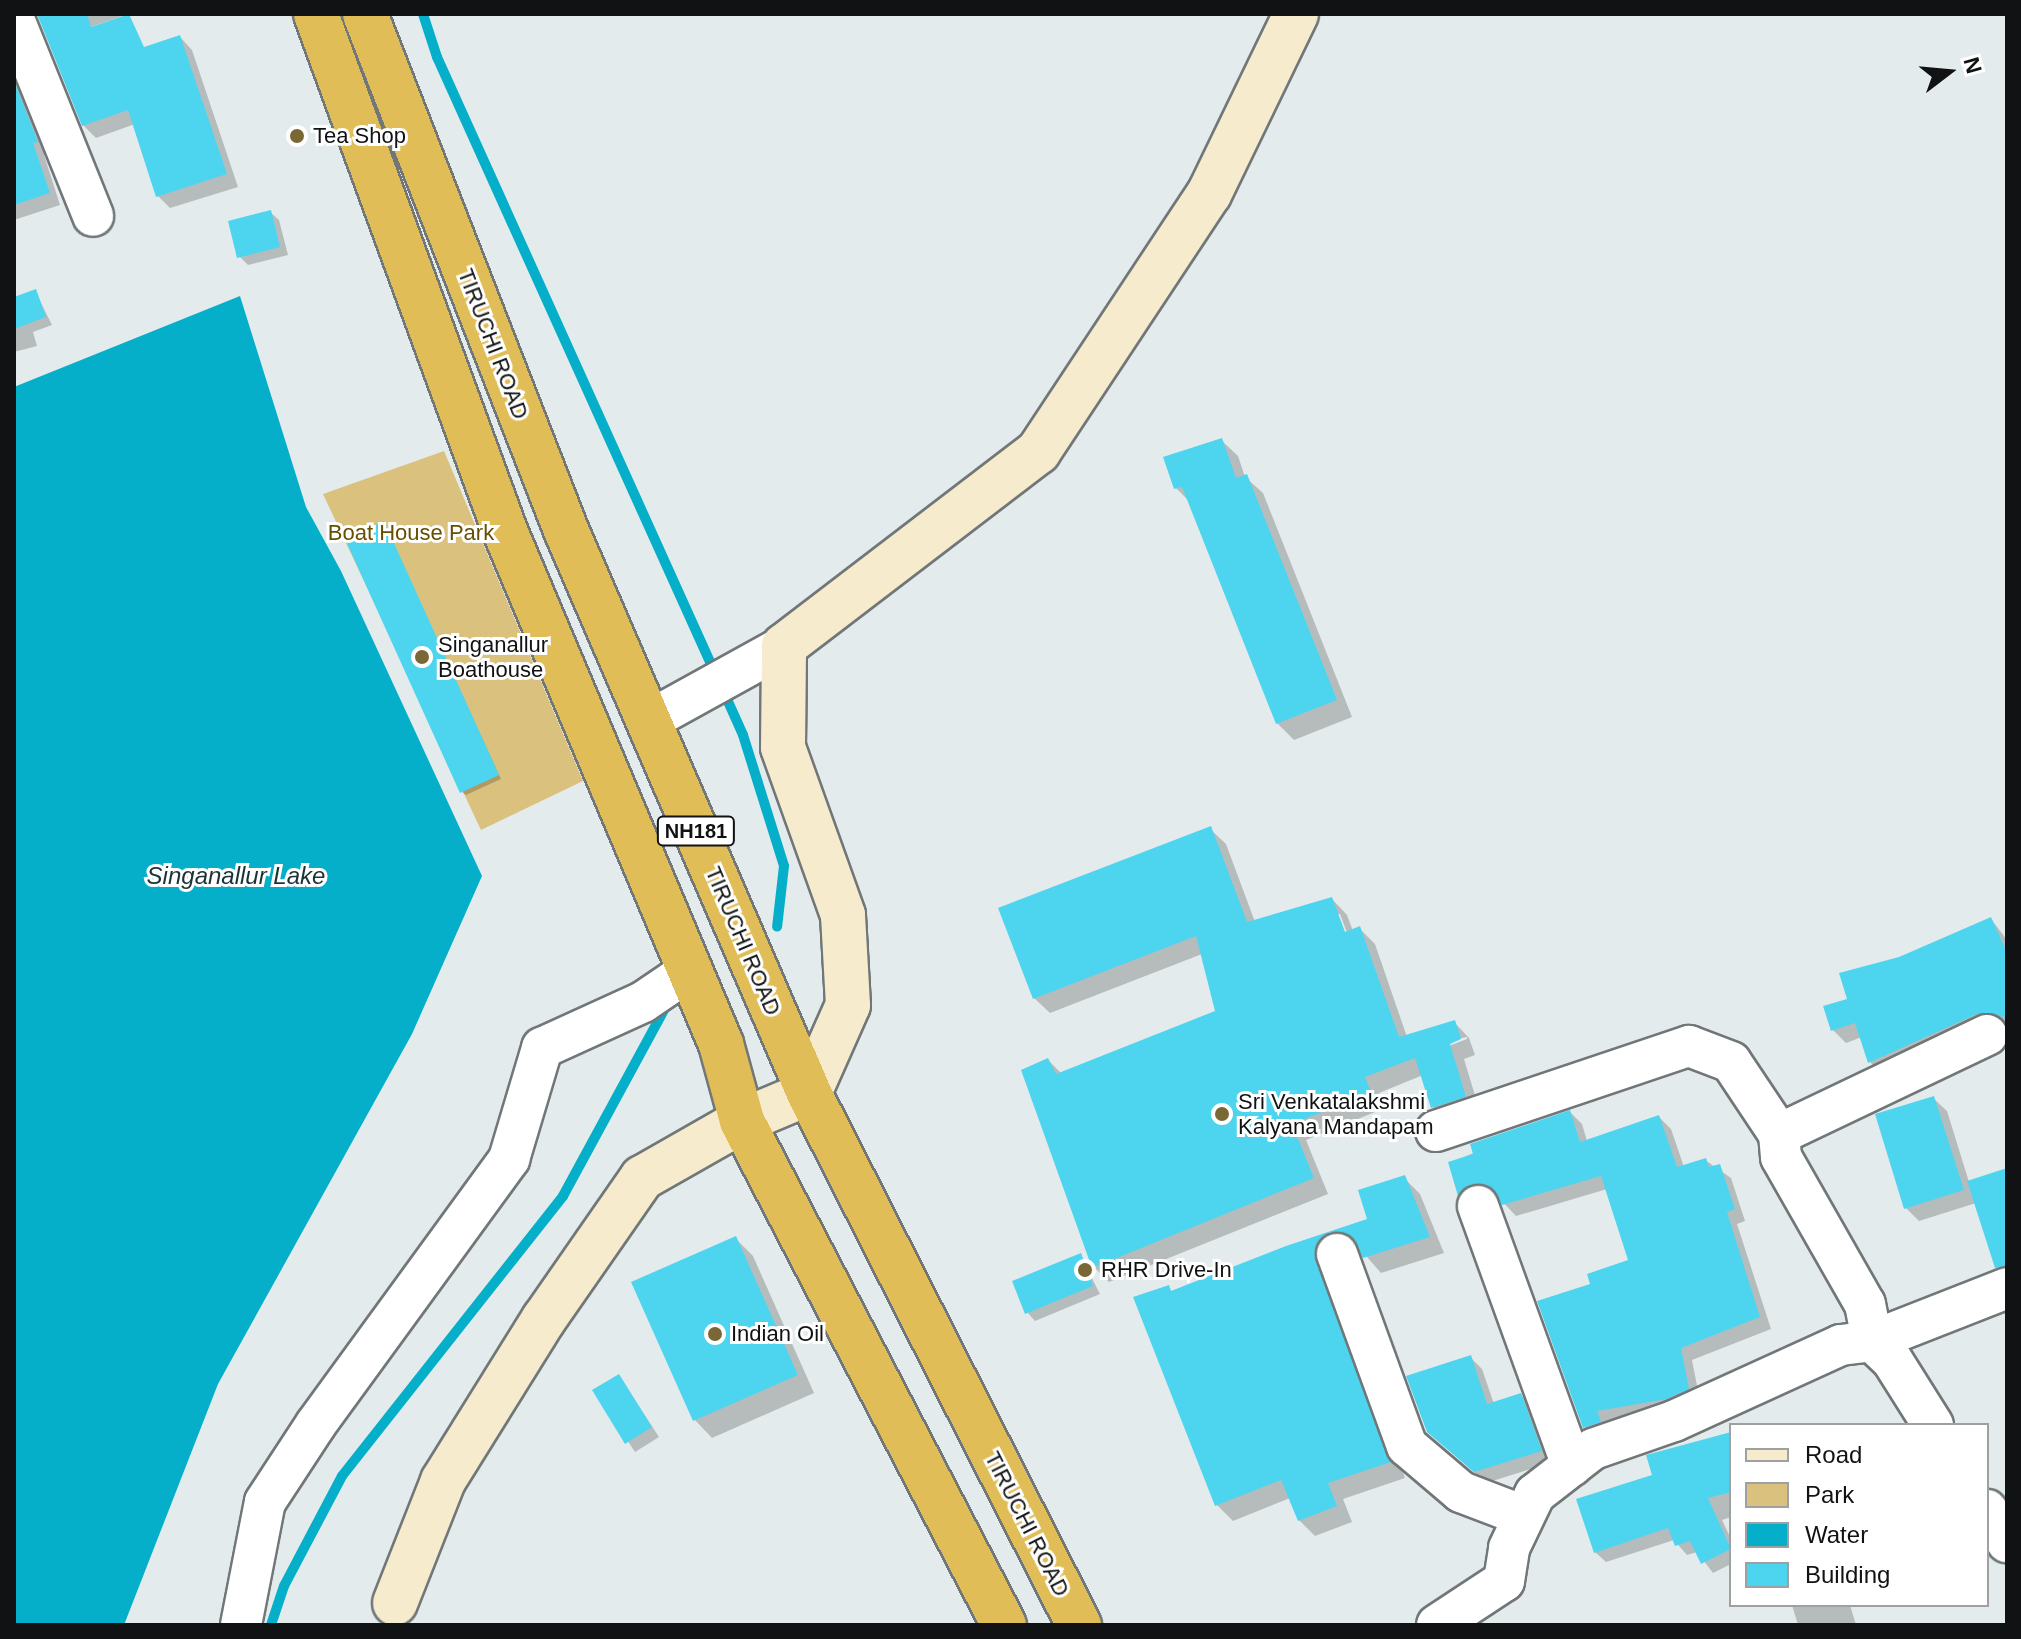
<!DOCTYPE html>
<style>
body{margin:0}
#map{position:relative;width:2021px;height:1639px;overflow:hidden;background:#e4ebec;font-family:Arial,sans-serif}
div>[style]{position:absolute}
.green>*{inset:0;background:#dbc17e}
.water>*{inset:0;background:#06afc9}
.shadow>*{inset:0;background:#0003}
.stream>*{height:10px;margin:-5px;padding:0 5px;transform-origin:5px;border-radius:5px;background:#06afc9}
.building>*{inset:0;background:#4dd5ef}
.roads{filter:drop-shadow(2px 0 #717778) drop-shadow(-2px 0 #717778) drop-shadow(0 2px #717778) drop-shadow(0 -2px #717778)}
.street>*{height:40px;margin:-20px;padding:0 20px;transform-origin:20px;border-radius:20px;background:#fff}
.secondary>*{height:44px;margin:-22px;padding:0 22px;transform-origin:22px;border-radius:22px;background:#f6ebcd}
.highway>*{height:44px;margin:-22px;padding:0 22px;transform-origin:22px;border-radius:22px;background:#e1bd58}
.dots>*{width:22px;height:22px;translate:-50% -50%;box-sizing:border-box;border:4px solid #fff;border-radius:50%}
span{translate:-50% -50%;white-space:nowrap;text-align:center;line-height:1.15;-webkit-text-stroke:6px #fff;paint-order:stroke}
.shield-label span{padding:2px 6px;background:#fff;border:2px solid;border-radius:6px;-webkit-text-stroke-width:0}
.shield-label{font-size:20px;color:#101213;font-weight:700}
.poi-label{font-size:22px;color:#101213}
.left{translate:0 -50%;text-align:left}
.street-label{font-size:22px;color:#101213}
.park-label{font-size:22px;color:#664f00}
.water-label{font-size:24px;color:#1b3237;font-style:italic}
.frame{position:absolute;inset:0;border:16px solid #101213;pointer-events:none}
.legend{position:absolute;left:1729px;top:1423px;width:260px;height:184px;box-sizing:border-box;background:#fff;border:2px solid #9fa0a1;margin:0;padding:10px 14px;list-style:none;font-size:24px;color:#101213}
.legend li{display:flex;align-items:center;gap:16px;height:40px}
.legend b{width:40px;border:2px solid #9fa0a1}
.north{position:absolute;left:1909px;top:32px;width:80px;height:80px;-webkit-text-stroke:6px #fff;paint-order:stroke;rotate:74deg;font-size:22px;font-weight:700;line-height:32px;text-align:center;color:#101213}
.north::after{content:'';display:block;margin:auto;width:28px;height:36px;background:#101213;clip-path:polygon(50% 0,100% 100%,50% 72%,0 100%)}
</style>
<div id="map">
<div class="green">
<i style="clip-path:polygon(444px 451px,583px 781px,481px 830px,323px 494px)"></i>
</div>
<div class="water">
<i style="clip-path:polygon(240px 296px,306px 507px,341px 571px,482px 876px,412px 1034px,218px 1384px,124px 1625px,14px 1625px,14px 387px)"></i>
</div>
<div class="shadow">
<i style="clip-path:polygon(37px 14px,128px 14px,56px 39px)"></i>
<i style="clip-path:polygon(180px 37px,192px 50px,238px 187px,170px 208px,158px 196px,135px 124px,96px 138px,83px 125px)"></i>
<i style="clip-path:polygon(14px 80px,49px 153px,44px 155px,60px 205px,14px 220px)"></i>
<i style="clip-path:polygon(270px 212px,279px 220px,288px 255px,248px 265px,239px 256px)"></i>
<i style="clip-path:polygon(35px 291px,52px 325px,33px 332px,37px 346px,14px 352px,14px 298px)"></i>
<i style="clip-path:polygon(1221px 440px,1238px 456px,1245px 477px,1263px 493px,1352px 717px,1294px 740px,1277px 723px,1190px 502px,1176px 488px)"></i>
<i style="clip-path:polygon(383px 524px,501px 779px,466px 795px,462px 792px)"></i>
<i style="clip-path:polygon(evenodd,1210px 829px,1226px 844px,1255px 922px,1332px 899px,1347px 915px,1353px 931px,1360px 929px,1375px 944px,1407px 1037px,1454px 1022px,1469px 1038px,1475px 1055px,1464px 1059px,1480px 1112px,1448px 1123px,1433px 1107px,1423px 1075px,1379px 1093px,1385px 1108px,1306px 1140px,1328px 1194px,1109px 1282px,1094px 1267px,1048px 1060px,1062px 1074px,1218px 1012px,1202px 954px,1050px 1013px,1034px 998px,1210px 829px,1336px 914px,1340px 914px,1350px 941px,1346px 942px,1336px 914px,1210px 829px,1467px 1037px,1467px 1039px,1441px 1049px,1457px 1039px,1467px 1037px)"></i>
<i style="clip-path:polygon(1991px 919px,2007px 940px,2007px 1026px,1991px 1026px,1883px 1075px,1870px 1062px,1862px 1037px,1846px 1043px,1833px 1030px,1850px 1000px,1900px 959px)"></i>
<i style="clip-path:polygon(1933px 1098px,1947px 1111px,1969px 1182px,2007px 1170px,2007px 1246px,1976px 1203px,1919px 1221px,1906px 1208px)"></i>
<i style="clip-path:polygon(1570px 1112px,1582px 1124px,1587px 1141px,1659px 1117px,1671px 1129px,1684px 1167px,1705px 1160px,1731px 1178px,1745px 1221px,1737px 1224px,1771px 1329px,1692px 1360px,1700px 1401px,1680px 1410px,1608px 1423px,1612px 1434px,1597px 1439px,1585px 1427px,1592px 1285px,1630px 1262px,1607px 1189px,1516px 1216px,1496px 1195px,1482px 1196px,1471px 1206px,1460px 1195px,1450px 1163px)"></i>
<i style="clip-path:polygon(1404px 1178px,1420px 1194px,1444px 1253px,1381px 1273px,1361px 1250px,1346px 1247px,1329px 1268px,1405px 1478px,1343px 1499px,1352px 1522px,1315px 1536px,1299px 1520px,1290px 1498px,1233px 1521px,1217px 1505px,1168px 1287px,1173px 1293px,1369px 1220px)"></i>
<i style="clip-path:polygon(736px 1239px,753px 1256px,814px 1393px,712px 1438px,695px 1420px,634px 1284px)"></i>
<i style="clip-path:polygon(1080px 1255px,1100px 1294px,1035px 1321px,1027px 1312px)"></i>
<i style="clip-path:polygon(1470px 1357px,1482px 1369px,1494px 1404px,1521px 1395px,1533px 1407px,1553px 1462px,1486px 1483px,1428px 1431px)"></i>
<i style="clip-path:polygon(619px 1376px,659px 1437px,635px 1452px,595px 1391px)"></i>
<i style="clip-path:polygon(1731px 1434px,1731px 1517px,1722px 1520px,1731px 1539px,1731px 1564px,1713px 1573px,1697px 1552px,1687px 1555px,1674px 1540px,1606px 1562px,1595px 1552px,1654px 1476px)"></i>
<i style="clip-path:polygon(1792px 1605px,1850px 1605px,1856px 1625px,1798px 1625px)"></i>
</div>
<div class="stream">
<i style="left:423px;top:14px;width:45px;rotate:72deg"></i>
<i style="left:437px;top:57px;width:676px;rotate:65.71deg"></i>
<i style="left:722px;top:688px;width:51px;rotate:65.9deg"></i>
<i style="left:743px;top:735px;width:137px;rotate:72.6deg"></i>
<i style="left:784px;top:866px;width:61px;rotate:96.5deg"></i>
<i style="left:271px;top:1625px;width:41px;rotate:-71.6deg"></i>
<i style="left:284px;top:1586px;width:124px;rotate:-62.2deg"></i>
<i style="left:342px;top:1476px;width:357px;rotate:-51.7deg"></i>
<i style="left:563px;top:1196px;width:220px;rotate:-61.5deg"></i>
</div>
<div class="building">
<i style="clip-path:polygon(37px 14px,87px 14px,91px 27px,129px 14px,144px 47px,180px 35px,227px 174px,156px 197px,128px 110px,82px 126px)"></i>
<i style="clip-path:polygon(14px 81px,38px 142px,33px 143px,50px 193px,14px 205px)"></i>
<i style="clip-path:polygon(271px 210px,280px 247px,237px 258px,228px 221px)"></i>
<i style="clip-path:polygon(36px 289px,46px 317px,14px 329px,14px 297px)"></i>
<i style="clip-path:polygon(1222px 438px,1236px 478px,1247px 474px,1337px 700px,1276px 724px,1182px 487px,1174px 489px,1163px 457px)"></i>
<i style="clip-path:polygon(384px 521px,499px 775px,460px 793px,345px 539px)"></i>
<i style="clip-path:polygon(1211px 826px,1247px 922px,1332px 897px,1345px 932px,1360px 926px,1399px 1037px,1455px 1020px,1461px 1039px,1450px 1044px,1466px 1097px,1431px 1108px,1415px 1058px,1365px 1077px,1371px 1092px,1292px 1124px,1314px 1178px,1092px 1268px,1021px 1070px,1048px 1058px,1056px 1074px,1215px 1011px,1196px 936px,1033px 999px,998px 908px)"></i>
<i style="clip-path:polygon(1991px 917px,2007px 953px,2007px 1017px,1977px 1014px,1868px 1063px,1855px 1023px,1831px 1031px,1823px 1006px,1847px 999px,1839px 973px,1899px 957px)"></i>
<i style="clip-path:polygon(1934px 1096px,1964px 1190px,1904px 1209px,1875px 1114px)"></i>
<i style="clip-path:polygon(1570px 1110px,1580px 1142px,1659px 1115px,1677px 1167px,1706px 1158px,1709px 1167px,1720px 1164px,1735px 1209px,1727px 1212px,1760px 1317px,1681px 1348px,1689px 1389px,1667px 1399px,1597px 1411px,1601px 1422px,1583px 1428px,1537px 1301px,1590px 1284px,1587px 1274px,1628px 1260px,1601px 1176px,1502px 1205px,1493px 1189px,1483px 1184px,1469px 1185px,1458px 1196px,1448px 1162px,1473px 1154px,1470px 1144px)"></i>
<i style="clip-path:polygon(2007px 1168px,2007px 1266px,1995px 1268px,1967px 1181px)"></i>
<i style="clip-path:polygon(1405px 1175px,1430px 1237px,1363px 1258px,1351px 1236px,1330px 1232px,1314px 1251px,1391px 1462px,1328px 1483px,1337px 1506px,1298px 1521px,1281px 1480px,1215px 1506px,1133px 1297px,1169px 1285px,1171px 1291px,1286px 1246px,1367px 1219px,1358px 1190px)"></i>
<i style="clip-path:polygon(736px 1236px,798px 1375px,693px 1421px,631px 1282px)"></i>
<i style="clip-path:polygon(1081px 1253px,1093px 1286px,1025px 1314px,1012px 1281px)"></i>
<i style="clip-path:polygon(1471px 1355px,1487px 1404px,1521px 1393px,1542px 1451px,1474px 1472px,1427px 1432px,1406px 1376px)"></i>
<i style="clip-path:polygon(619px 1374px,652px 1427px,625px 1444px,592px 1390px)"></i>
<i style="clip-path:polygon(1731px 1432px,1731px 1492px,1708px 1498px,1731px 1549px,1701px 1564px,1690px 1541px,1675px 1546px,1668px 1528px,1594px 1553px,1576px 1499px,1652px 1475px,1646px 1455px)"></i>
</div>
<div class="roads">
<div class="street">
<i style="left:14px;top:19px;width:212px;rotate:68.1deg"></i>
<i style="left:648px;top:721px;width:155px;rotate:-28.9deg"></i>
<i style="left:1987px;top:1035px;width:230px;rotate:154.5deg"></i>
<i style="left:1779px;top:1134px;width:23px;rotate:85deg"></i>
<i style="left:1781px;top:1157px;width:169px;rotate:60.3deg"></i>
<i style="left:1865px;top:1304px;width:38px;rotate:79deg"></i>
<i style="left:1872px;top:1341px;width:145px;rotate:-21.4deg"></i>
<i style="left:1436px;top:1131px;width:267px;rotate:-18.6deg"></i>
<i style="left:1689px;top:1046px;width:45px;rotate:20.9deg"></i>
<i style="left:1731px;top:1062px;width:87px;rotate:56.3deg"></i>
<i style="left:1478px;top:1206px;width:276px;rotate:70.1deg"></i>
<i style="left:1337px;top:1254px;width:204px;rotate:70deg"></i>
<i style="left:1407px;top:1446px;width:71px;rotate:40.4deg"></i>
<i style="left:1461px;top:1492px;width:67px;rotate:20.9deg"></i>
<i style="left:1987px;top:1510px;width:38px;rotate:58deg"></i>
<i style="left:241px;top:1625px;width:125px;rotate:-79deg"></i>
<i style="left:265px;top:1502px;width:93px;rotate:-56.8deg"></i>
<i style="left:316px;top:1424px;width:328px;rotate:-53.9deg"></i>
<i style="left:509px;top:1159px;width:116px;rotate:-73.4deg"></i>
<i style="left:542px;top:1048px;width:111px;rotate:-24.5deg"></i>
<i style="left:643px;top:1002px;width:57px;rotate:-34.2deg"></i>
<i style="left:1437px;top:1625px;width:80px;rotate:-33.3deg"></i>
<i style="left:1504px;top:1581px;width:33px;rotate:-81deg"></i>
<i style="left:1509px;top:1548px;width:60px;rotate:-64.3deg"></i>
<i style="left:1535px;top:1494px;width:73px;rotate:-37.8deg"></i>
<i style="left:1593px;top:1449px;width:86px;rotate:-19.1deg"></i>
<i style="left:1674px;top:1421px;width:183px;rotate:-24.5deg"></i>
<i style="left:1841px;top:1345px;width:31px;rotate:-7deg"></i>
<i style="left:1872px;top:1341px;width:28px;rotate:44deg"></i>
<i style="left:1892px;top:1360px;width:77px;rotate:57.8deg"></i>
</div>
<div class="secondary">
<i style="left:395px;top:1603px;width:131px;rotate:-68.5deg"></i>
<i style="left:443px;top:1481px;width:191px;rotate:-58.1deg"></i>
<i style="left:544px;top:1319px;width:172px;rotate:-55.2deg"></i>
<i style="left:642px;top:1178px;width:115px;rotate:-29.7deg"></i>
<i style="left:742px;top:1121px;width:73px;rotate:-22.7deg"></i>
<i style="left:809px;top:1093px;width:96px;rotate:-66.1deg"></i>
<i style="left:848px;top:1005px;width:90px;rotate:-93.2deg"></i>
<i style="left:843px;top:915px;width:178px;rotate:-109.7deg"></i>
<i style="left:783px;top:747px;width:101px;rotate:-89.4deg"></i>
<i style="left:784px;top:646px;width:320px;rotate:-37.4deg"></i>
<i style="left:1038px;top:452px;width:310px;rotate:-56.5deg"></i>
<i style="left:1209px;top:194px;width:200px;rotate:-64.2deg"></i>
</div>
<div class="highway">
<i style="left:316px;top:14px;width:550px;rotate:69.92deg"></i>
<i style="left:505px;top:531px;width:557px;rotate:67.17deg"></i>
<i style="left:721px;top:1044px;width:80px;rotate:74.7deg"></i>
<i style="left:742px;top:1121px;width:568px;rotate:62.53deg"></i>
<i style="left:365px;top:14px;width:554px;rotate:68.72deg"></i>
<i style="left:566px;top:530px;width:613px;rotate:66.65deg"></i>
<i style="left:809px;top:1093px;width:597px;rotate:63.09deg"></i>
</div>
</div>
<div class="dots">
<i style="left:297px;top:136px;background:#796735"></i>
<i style="left:422px;top:657px;background:#796735"></i>
<i style="left:1222px;top:1114px;background:#796735"></i>
<i style="left:1085px;top:1270px;background:#796735"></i>
<i style="left:715px;top:1334px;background:#796735"></i>
</div>
<div class="shield-label">
<span style="left:696px;top:831px">NH181</span>
</div>
<div class="poi-label">
<span class="left" style="left:313px;top:136px">Tea Shop</span>
<span class="left" style="left:438px;top:657px">Singanallur<br>Boathouse</span>
<span class="left" style="left:1238px;top:1114px">Sri Venkatalakshmi<br>Kalyana Mandapam</span>
<span class="left" style="left:1101px;top:1270px">RHR Drive-In</span>
<span class="left" style="left:731px;top:1334px">Indian Oil</span>
</div>
<div class="street-label">
<span style="left:493px;top:344px;rotate:69deg">TIRUCHI ROAD</span>
<span style="left:743px;top:941px;rotate:67deg">TIRUCHI ROAD</span>
<span style="left:1027px;top:1524px;rotate:63deg">TIRUCHI ROAD</span>
</div>
<div class="park-label">
<span style="left:411px;top:533px">Boat House Park</span>
</div>
<div class="water-label">
<span style="left:236px;top:876px">Singanallur Lake</span>
</div>
<div class="frame"></div>
<ul class="legend">
<li><b style="height:10px;background:#f6ebcd"></b>Road</li>
<li><b style="height:22px;background:#dbc17e"></b>Park</li>
<li><b style="height:22px;background:#06afc9"></b>Water</li>
<li><b style="height:22px;background:#4dd5ef"></b>Building</li>
</ul>
<div class="north">N</div>
</div>
